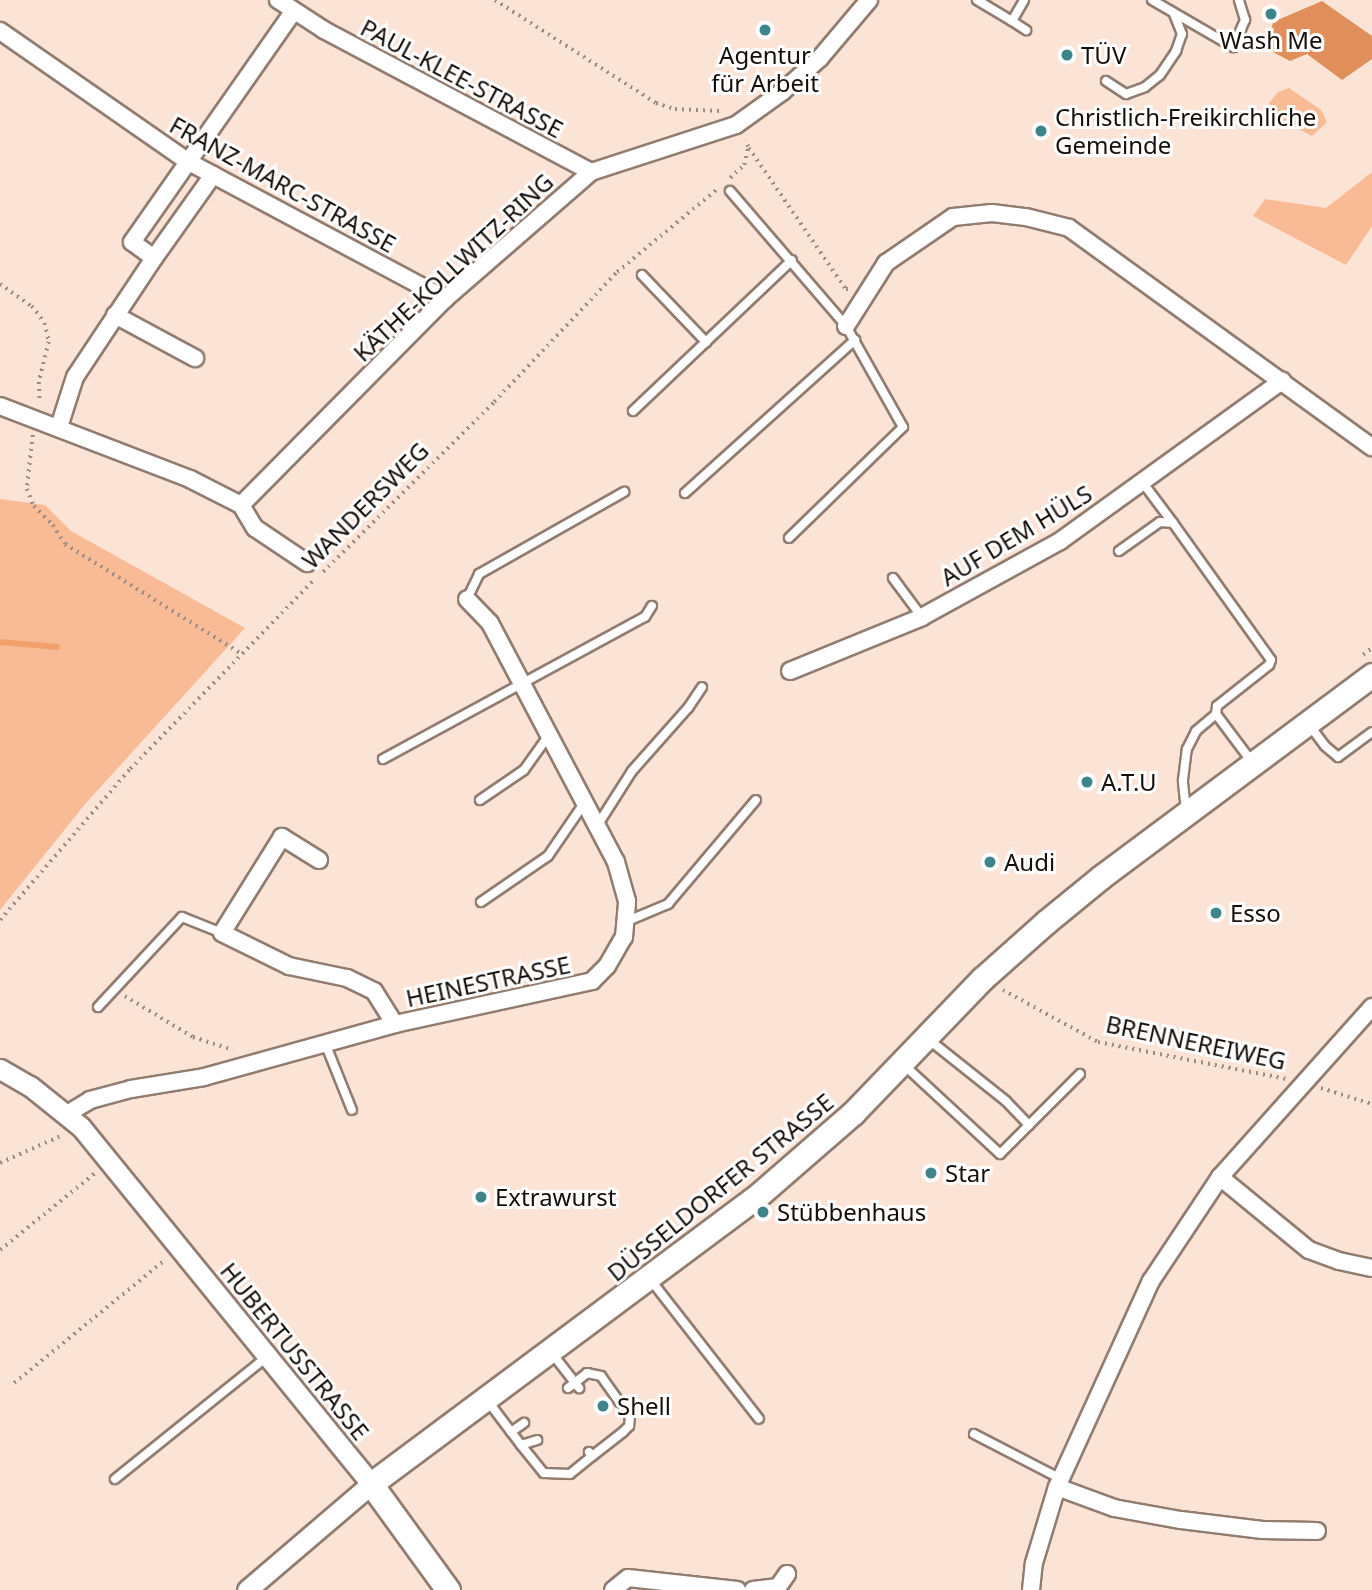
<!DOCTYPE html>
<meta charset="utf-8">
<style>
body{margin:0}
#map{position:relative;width:1372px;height:1590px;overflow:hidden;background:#fbe4d6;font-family:"Noto Sans",sans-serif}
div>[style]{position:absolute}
.green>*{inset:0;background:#f8bb95}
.forest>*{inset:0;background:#e08f5a}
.stream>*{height:6px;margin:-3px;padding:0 3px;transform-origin:3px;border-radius:3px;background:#f3a06c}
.path>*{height:3.5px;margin-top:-1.75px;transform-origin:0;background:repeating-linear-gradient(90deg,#9c8c82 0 2px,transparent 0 7px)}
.roads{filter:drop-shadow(2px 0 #917c70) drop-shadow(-2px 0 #917c70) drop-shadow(0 2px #917c70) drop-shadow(0 -2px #917c70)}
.service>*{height:8px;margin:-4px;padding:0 4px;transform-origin:4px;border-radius:4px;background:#fff}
.minor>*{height:16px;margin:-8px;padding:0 8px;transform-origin:8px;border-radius:8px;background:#fff}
.tertiary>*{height:19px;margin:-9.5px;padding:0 9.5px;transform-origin:9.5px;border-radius:9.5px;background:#fff}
.secondary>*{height:23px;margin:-11.5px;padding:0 11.5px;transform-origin:11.5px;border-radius:11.5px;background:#fff}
.dots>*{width:19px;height:19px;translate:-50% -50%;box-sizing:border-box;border:4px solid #fff;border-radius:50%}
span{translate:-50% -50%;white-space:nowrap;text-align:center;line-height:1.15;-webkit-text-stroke:6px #fff;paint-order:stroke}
.poi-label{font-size:24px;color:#150e09}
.left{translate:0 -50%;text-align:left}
.street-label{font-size:24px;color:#150e09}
</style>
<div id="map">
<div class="green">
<i style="clip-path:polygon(1289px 88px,1321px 110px,1327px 122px,1312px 136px,1273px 115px,1269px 103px,1278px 92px)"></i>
<i style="clip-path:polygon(1372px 172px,1372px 226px,1346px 265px,1253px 216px,1265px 199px,1326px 208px)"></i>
<i style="clip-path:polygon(0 499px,45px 505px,71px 531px,245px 628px,86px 803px,0 910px)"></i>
</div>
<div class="forest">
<i style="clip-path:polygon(1322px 1px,1372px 36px,1372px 59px,1342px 80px,1307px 54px,1290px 61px,1267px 49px,1273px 22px)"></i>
</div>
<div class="stream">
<i style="left:0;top:642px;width:57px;rotate:5deg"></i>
</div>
<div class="path">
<i style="left:495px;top:0;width:191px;rotate:32.6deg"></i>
<i style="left:656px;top:103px;width:20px;rotate:18deg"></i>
<i style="left:675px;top:109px;width:45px;rotate:2.5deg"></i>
<i style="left:749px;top:148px;width:171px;rotate:55.5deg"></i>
<i style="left:846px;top:289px;width:3px"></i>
<i style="left:730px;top:178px;width:19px;rotate:-43deg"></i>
<i style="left:744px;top:165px;width:18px;rotate:-77deg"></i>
<i style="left:748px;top:147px;width:7px;rotate:-117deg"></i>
<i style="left:0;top:284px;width:39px;rotate:35deg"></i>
<i style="left:32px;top:306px;width:21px;rotate:53deg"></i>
<i style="left:45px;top:323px;width:19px;rotate:78deg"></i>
<i style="left:49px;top:342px;width:41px;rotate:104deg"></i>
<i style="left:39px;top:382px;width:20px;rotate:87deg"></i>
<i style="left:33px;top:435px;width:54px;rotate:96.3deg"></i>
<i style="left:27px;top:489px;width:18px;rotate:68deg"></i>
<i style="left:34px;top:506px;width:27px;rotate:45deg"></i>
<i style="left:53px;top:525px;width:22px;rotate:58deg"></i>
<i style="left:65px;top:544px;width:206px;rotate:31.9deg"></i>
<i style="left:323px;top:572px;width:241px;rotate:-44.8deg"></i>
<i style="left:494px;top:402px;width:179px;rotate:-46.6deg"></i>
<i style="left:617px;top:272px;width:129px;rotate:-39.6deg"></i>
<i style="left:1363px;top:655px;width:11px;rotate:-38deg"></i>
<i style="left:0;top:920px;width:199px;rotate:-49.3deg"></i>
<i style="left:130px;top:769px;width:265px;rotate:-45.8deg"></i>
<i style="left:1003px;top:990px;width:108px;rotate:28.7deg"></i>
<i style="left:1098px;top:1042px;width:192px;rotate:11.1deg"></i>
<i style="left:125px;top:996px;width:79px;rotate:31.1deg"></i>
<i style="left:193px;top:1037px;width:42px;rotate:18deg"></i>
<i style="left:1321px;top:1088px;width:53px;rotate:17.4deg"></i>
<i style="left:0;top:1163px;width:69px;rotate:-24deg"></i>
<i style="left:0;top:1250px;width:122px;rotate:-39deg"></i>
<i style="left:14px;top:1383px;width:195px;rotate:-39.2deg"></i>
</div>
<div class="roads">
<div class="service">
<i style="left:977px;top:0;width:41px;rotate:31deg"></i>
<i style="left:1012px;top:21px;width:24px;rotate:-60deg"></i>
<i style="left:1152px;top:0;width:94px;rotate:30.1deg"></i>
<i style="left:1233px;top:47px;width:30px;rotate:-66deg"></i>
<i style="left:1245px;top:20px;width:21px;rotate:-107deg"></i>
<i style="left:1012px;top:21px;width:17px;rotate:33deg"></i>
<i style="left:1106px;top:81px;width:24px;rotate:33deg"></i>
<i style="left:1126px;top:94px;width:20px;rotate:-20deg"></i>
<i style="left:1145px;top:87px;width:19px;rotate:-39deg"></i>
<i style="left:1160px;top:75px;width:29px;rotate:-56deg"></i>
<i style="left:1176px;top:51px;width:18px;rotate:-71deg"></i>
<i style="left:1182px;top:34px;width:22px;rotate:-112deg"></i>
<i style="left:730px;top:191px;width:178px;rotate:49.3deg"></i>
<i style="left:846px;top:326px;width:116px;rotate:60.6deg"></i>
<i style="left:903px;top:427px;width:159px;rotate:135.8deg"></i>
<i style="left:642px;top:275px;width:93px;rotate:46.3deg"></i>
<i style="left:633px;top:411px;width:219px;rotate:-43.5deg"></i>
<i style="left:1143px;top:483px;width:50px;rotate:53.1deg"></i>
<i style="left:685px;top:493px;width:229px;rotate:-42deg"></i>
<i style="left:1119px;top:551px;width:50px;rotate:-35.3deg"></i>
<i style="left:1160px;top:522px;width:13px;rotate:4deg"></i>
<i style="left:1173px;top:523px;width:168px;rotate:54.4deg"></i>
<i style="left:1271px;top:660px;width:5px;rotate:112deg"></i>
<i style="left:1269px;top:665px;width:66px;rotate:141.7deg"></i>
<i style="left:1217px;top:706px;width:8px;rotate:97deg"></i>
<i style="left:1216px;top:714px;width:60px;rotate:53.1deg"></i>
<i style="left:893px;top:578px;width:49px;rotate:53.4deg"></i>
<i style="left:467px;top:599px;width:28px;rotate:-64deg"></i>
<i style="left:479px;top:574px;width:167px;rotate:-29.5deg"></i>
<i style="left:1310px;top:726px;width:25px;rotate:53deg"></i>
<i style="left:1325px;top:746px;width:17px;rotate:40deg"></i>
<i style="left:1338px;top:757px;width:42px;rotate:-36.3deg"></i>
<i style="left:383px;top:759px;width:298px;rotate:-28.5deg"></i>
<i style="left:645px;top:617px;width:13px;rotate:-58deg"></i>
<i style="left:480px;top:800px;width:53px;rotate:-34.3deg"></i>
<i style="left:524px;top:770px;width:43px;rotate:-54.5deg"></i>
<i style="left:1186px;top:811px;width:31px;rotate:-96deg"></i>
<i style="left:1183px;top:780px;width:31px;rotate:-83deg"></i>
<i style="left:1187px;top:749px;width:20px;rotate:-63deg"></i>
<i style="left:1196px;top:731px;width:26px;rotate:-40deg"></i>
<i style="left:597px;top:826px;width:65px;rotate:-57.5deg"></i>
<i style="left:632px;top:771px;width:84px;rotate:-48.4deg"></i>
<i style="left:688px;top:708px;width:25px;rotate:-56deg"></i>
<i style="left:481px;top:902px;width:81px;rotate:-34.5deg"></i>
<i style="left:548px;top:856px;width:65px;rotate:-55.6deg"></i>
<i style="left:625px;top:922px;width:47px;rotate:-22.7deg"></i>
<i style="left:668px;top:904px;width:136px;rotate:-49.8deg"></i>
<i style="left:98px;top:1007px;width:123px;rotate:-47deg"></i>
<i style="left:182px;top:917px;width:43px;rotate:21.8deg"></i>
<i style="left:325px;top:1043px;width:72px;rotate:68.1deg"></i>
<i style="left:904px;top:1065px;width:131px;rotate:42.8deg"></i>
<i style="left:1000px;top:1154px;width:41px;rotate:-45deg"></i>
<i style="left:1029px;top:1125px;width:33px;rotate:-134deg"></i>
<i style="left:1006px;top:1101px;width:100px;rotate:-141.5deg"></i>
<i style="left:1029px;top:1125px;width:72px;rotate:-45deg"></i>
<i style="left:650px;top:1279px;width:177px;rotate:52.1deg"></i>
<i style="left:551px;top:1352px;width:46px;rotate:52.1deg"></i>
<i style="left:568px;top:1388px;width:24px;rotate:-38deg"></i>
<i style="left:587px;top:1373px;width:14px;rotate:12deg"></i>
<i style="left:601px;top:1376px;width:50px;rotate:54.7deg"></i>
<i style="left:630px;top:1417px;width:9px;rotate:96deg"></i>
<i style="left:629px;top:1426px;width:8px;rotate:135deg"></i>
<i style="left:623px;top:1432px;width:39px;rotate:142deg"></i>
<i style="left:592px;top:1456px;width:5px;rotate:-127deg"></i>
<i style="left:487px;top:1400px;width:56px;rotate:52.9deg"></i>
<i style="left:521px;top:1445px;width:17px;rotate:-17deg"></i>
<i style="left:511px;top:1432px;width:16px;rotate:-35deg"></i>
<i style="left:974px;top:1434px;width:98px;rotate:27.3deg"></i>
<i style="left:521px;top:1445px;width:36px;rotate:51deg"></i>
<i style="left:544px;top:1473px;width:26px;rotate:2deg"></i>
<i style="left:570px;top:1474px;width:28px;rotate:-39deg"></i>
<i style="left:115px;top:1479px;width:196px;rotate:-38.8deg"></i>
</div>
<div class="minor">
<i style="left:278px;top:0;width:55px;rotate:33.1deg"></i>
<i style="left:324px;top:30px;width:302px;rotate:28deg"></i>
<i style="left:0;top:31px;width:228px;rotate:34.8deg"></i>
<i style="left:187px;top:161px;width:293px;rotate:28.1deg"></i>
<i style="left:154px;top:258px;width:102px;rotate:-54.6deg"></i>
<i style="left:115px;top:315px;width:91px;rotate:28.3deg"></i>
<i style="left:846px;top:326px;width:75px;rotate:-57.6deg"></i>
<i style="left:886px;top:263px;width:81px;rotate:-34.5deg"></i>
<i style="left:953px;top:217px;width:39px;rotate:-6deg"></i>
<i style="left:992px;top:213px;width:34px;rotate:7deg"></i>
<i style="left:1026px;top:217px;width:44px;rotate:14.3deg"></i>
<i style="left:1069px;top:228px;width:374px;rotate:35.9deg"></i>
<i style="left:0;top:406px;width:204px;rotate:21deg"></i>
<i style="left:190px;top:479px;width:57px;rotate:27deg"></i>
<i style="left:241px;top:505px;width:290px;rotate:-45.3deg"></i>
<i style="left:445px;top:299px;width:194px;rotate:-41deg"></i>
<i style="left:591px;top:172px;width:152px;rotate:-18deg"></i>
<i style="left:736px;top:125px;width:57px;rotate:-35.7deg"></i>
<i style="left:782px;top:92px;width:51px;rotate:-41.8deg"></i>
<i style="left:820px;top:58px;width:76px;rotate:-49.8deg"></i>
<i style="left:59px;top:427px;width:52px;rotate:-72.3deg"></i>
<i style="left:75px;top:377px;width:143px;rotate:-56.4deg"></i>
<i style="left:154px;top:258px;width:27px;rotate:-144deg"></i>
<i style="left:132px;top:242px;width:282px;rotate:-55deg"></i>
<i style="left:241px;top:505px;width:27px;rotate:59deg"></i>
<i style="left:255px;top:528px;width:63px;rotate:33.9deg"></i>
<i style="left:790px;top:671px;width:143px;rotate:-22.2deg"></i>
<i style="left:922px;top:617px;width:158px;rotate:-28.8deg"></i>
<i style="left:1060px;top:541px;width:274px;rotate:-35.8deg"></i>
<i style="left:319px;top:860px;width:44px;rotate:-148.1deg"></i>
<i style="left:282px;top:837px;width:113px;rotate:122deg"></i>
<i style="left:222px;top:933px;width:75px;rotate:26.2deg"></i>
<i style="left:289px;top:966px;width:59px;rotate:11.7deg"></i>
<i style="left:347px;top:978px;width:30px;rotate:26deg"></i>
<i style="left:374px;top:991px;width:39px;rotate:58deg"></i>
<i style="left:67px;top:1114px;width:27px;rotate:-31deg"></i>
<i style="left:90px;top:1100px;width:42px;rotate:-15deg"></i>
<i style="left:131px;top:1089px;width:74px;rotate:-9.3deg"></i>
<i style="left:204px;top:1077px;width:198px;rotate:-15.5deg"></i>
<i style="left:395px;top:1024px;width:202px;rotate:-12.3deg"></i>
<i style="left:592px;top:981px;width:21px;rotate:-45deg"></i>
<i style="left:607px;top:966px;width:34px;rotate:-60deg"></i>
<i style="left:624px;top:937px;width:36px;rotate:-85deg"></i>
<i style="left:627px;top:901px;width:41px;rotate:-105.8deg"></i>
<i style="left:616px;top:862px;width:270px;rotate:-117.8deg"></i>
<i style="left:490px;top:623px;width:33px;rotate:-134deg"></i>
<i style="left:1220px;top:1177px;width:115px;rotate:39.4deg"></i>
<i style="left:1309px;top:1250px;width:32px;rotate:20deg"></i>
<i style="left:1339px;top:1261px;width:34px;rotate:12deg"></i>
<i style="left:1057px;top:1487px;width:61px;rotate:20.2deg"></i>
<i style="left:1114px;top:1508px;width:68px;rotate:10.2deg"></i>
<i style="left:1181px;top:1520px;width:82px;rotate:7deg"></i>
<i style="left:1262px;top:1530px;width:55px;rotate:1deg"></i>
<i style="left:613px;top:1590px;width:19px;rotate:-39deg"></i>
<i style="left:628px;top:1578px;width:110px;rotate:6.3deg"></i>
<i style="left:753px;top:1590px;width:25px;rotate:-7deg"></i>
<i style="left:778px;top:1587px;width:16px;rotate:-55deg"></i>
<i style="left:1031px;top:1590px;width:27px;rotate:-84deg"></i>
<i style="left:1034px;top:1563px;width:79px;rotate:-73.2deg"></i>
<i style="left:1057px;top:1487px;width:226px;rotate:-65.5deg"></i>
<i style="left:1151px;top:1281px;width:125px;rotate:-56.4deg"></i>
<i style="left:1220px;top:1177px;width:228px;rotate:-48.2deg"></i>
</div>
<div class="tertiary">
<i style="left:0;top:1069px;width:34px;rotate:30deg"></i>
<i style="left:30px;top:1086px;width:65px;rotate:38.8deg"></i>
<i style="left:81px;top:1127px;width:460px;rotate:50.9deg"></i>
<i style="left:371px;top:1484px;width:163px;rotate:139.5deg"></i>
</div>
<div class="secondary">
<i style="left:448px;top:1590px;width:131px;rotate:-126deg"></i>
<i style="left:371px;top:1484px;width:477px;rotate:-36.7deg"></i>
<i style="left:754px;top:1199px;width:131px;rotate:-41deg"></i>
<i style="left:853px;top:1113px;width:186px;rotate:-46.1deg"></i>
<i style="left:982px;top:979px;width:86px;rotate:-41.7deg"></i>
<i style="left:1046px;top:922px;width:71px;rotate:-39.3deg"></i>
<i style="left:1101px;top:877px;width:338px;rotate:-36.7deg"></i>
</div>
</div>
<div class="dots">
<i style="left:1271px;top:14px;background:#3d858b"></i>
<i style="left:765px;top:30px;background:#3d858b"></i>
<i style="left:1067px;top:55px;background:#3d858b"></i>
<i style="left:1041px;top:131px;background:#3d858b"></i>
<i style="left:1087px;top:782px;background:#3d858b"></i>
<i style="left:990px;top:862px;background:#3d858b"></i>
<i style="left:1216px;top:913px;background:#3d858b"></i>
<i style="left:931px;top:1173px;background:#3d858b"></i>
<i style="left:481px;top:1197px;background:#3d858b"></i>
<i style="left:763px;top:1212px;background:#3d858b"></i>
<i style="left:603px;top:1406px;background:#3d858b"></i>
</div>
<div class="poi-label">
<span style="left:1271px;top:40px">Wash Me</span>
<span style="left:765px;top:69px">Agentur<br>für Arbeit</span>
<span class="left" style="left:1081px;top:55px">TÜV</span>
<span class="left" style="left:1055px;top:131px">Christlich-Freikirchliche<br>Gemeinde</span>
<span class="left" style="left:1101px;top:782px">A.T.U</span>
<span class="left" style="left:1004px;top:862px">Audi</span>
<span class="left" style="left:1230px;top:913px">Esso</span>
<span class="left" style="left:945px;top:1173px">Star</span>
<span class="left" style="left:495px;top:1197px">Extrawurst</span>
<span class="left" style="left:777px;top:1212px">Stübbenhaus</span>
<span class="left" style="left:617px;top:1406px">Shell</span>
</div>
<div class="street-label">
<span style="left:462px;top:78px;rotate:28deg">PAUL-KLEE-STRASSE</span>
<span style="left:283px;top:184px;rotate:29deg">FRANZ-MARC-STRASSE</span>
<span style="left:453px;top:267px;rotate:-43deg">KÄTHE-KOLLWITZ-RING</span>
<span style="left:365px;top:505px;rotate:-45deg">WANDERSWEG</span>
<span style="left:1016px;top:535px;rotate:-31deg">AUF DEM HÜLS</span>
<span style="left:488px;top:981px;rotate:-12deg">HEINESTRASSE</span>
<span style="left:1196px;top:1042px;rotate:12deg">BRENNEREIWEG</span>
<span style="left:720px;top:1187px;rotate:-39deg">DÜSSELDORFER STRASSE</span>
<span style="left:295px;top:1351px;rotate:51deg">HUBERTUSSTRASSE</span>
</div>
</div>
